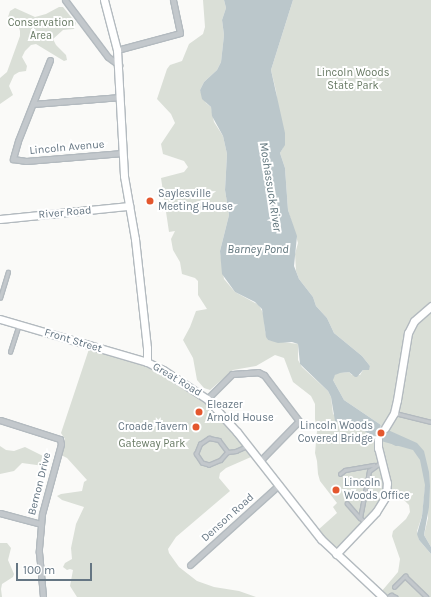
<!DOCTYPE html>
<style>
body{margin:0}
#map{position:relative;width:431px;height:597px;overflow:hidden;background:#fafaf8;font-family:Karla,sans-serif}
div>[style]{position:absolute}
.green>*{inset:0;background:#dadfd7}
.water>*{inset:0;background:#bbc7cb}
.river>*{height:9px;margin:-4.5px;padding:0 4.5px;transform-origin:4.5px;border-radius:4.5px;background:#bbc7cb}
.secondary-tunnel>*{height:7px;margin-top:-3.5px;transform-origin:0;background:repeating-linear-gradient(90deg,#d5d9db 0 7px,transparent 0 10.5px)}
.roads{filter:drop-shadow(1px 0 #b3babf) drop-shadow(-1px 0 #b3babf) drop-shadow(0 1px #b3babf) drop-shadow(0 -1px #b3babf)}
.lane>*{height:2.5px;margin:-1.25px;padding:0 1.25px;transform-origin:1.25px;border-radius:1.25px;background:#c3c8cc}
.street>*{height:5px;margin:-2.5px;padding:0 2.5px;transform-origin:2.5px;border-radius:2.5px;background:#c3c8cc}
.secondary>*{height:7px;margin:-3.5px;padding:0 3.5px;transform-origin:3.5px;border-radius:3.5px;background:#fff}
.dots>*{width:11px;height:11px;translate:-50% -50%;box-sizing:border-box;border:2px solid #fff;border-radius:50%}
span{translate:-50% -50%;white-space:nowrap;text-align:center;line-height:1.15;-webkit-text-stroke:4px #fff;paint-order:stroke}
.park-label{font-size:11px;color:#687a64}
.street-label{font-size:11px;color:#657683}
.poi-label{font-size:11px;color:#657683}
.left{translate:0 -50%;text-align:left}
.right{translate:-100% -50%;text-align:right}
.water-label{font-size:12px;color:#60757c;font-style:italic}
.scale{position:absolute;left:16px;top:563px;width:76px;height:18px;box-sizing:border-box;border:2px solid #657683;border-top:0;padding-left:5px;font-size:12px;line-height:14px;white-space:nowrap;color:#657683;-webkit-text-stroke:3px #fff;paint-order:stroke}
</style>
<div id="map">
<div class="green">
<i style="clip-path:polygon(203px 0,224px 0,226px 8px,222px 20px,224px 35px,221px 62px,217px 70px,204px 82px,200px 90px,206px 103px,211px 107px,214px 122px,223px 136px,227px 154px,225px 190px,229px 215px,220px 251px,224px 279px,235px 292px,259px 305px,264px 315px,265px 331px,268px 340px,298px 344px,298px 360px,302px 367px,328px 391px,331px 397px,333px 414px,343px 422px,350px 422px,374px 437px,381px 425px,344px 400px,333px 380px,333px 377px,337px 373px,349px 372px,352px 375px,360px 375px,363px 370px,368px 370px,370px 366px,362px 356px,334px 333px,327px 318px,316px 306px,313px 297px,299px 279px,296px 271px,295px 254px,298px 243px,288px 210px,285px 168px,280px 153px,283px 148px,276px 91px,271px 70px,293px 0,431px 0,431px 547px,424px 535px,428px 518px,425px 488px,422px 516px,417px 531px,419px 540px,431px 554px,431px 597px,386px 597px,381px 592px,398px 572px,399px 566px,400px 559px,392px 536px,393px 531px,406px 519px,410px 512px,409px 505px,403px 499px,389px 493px,386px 506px,340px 553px,318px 530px,337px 513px,333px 507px,337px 503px,320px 481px,318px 474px,317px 461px,315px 453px,317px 431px,315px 419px,315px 404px,311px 396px,293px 382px,284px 358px,275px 355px,256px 366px,233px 370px,210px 390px,204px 388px,197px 380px,193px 358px,183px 340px,190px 327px,196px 311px,207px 309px,198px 295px,198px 281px,195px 278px,182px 274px,180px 262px,173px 250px,171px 239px,175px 231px,169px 232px,161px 178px,184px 172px,188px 167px,184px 161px,163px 154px,161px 144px,175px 123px,171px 114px,157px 99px,167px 69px,170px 65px,182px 61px,189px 44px,203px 34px,205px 27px)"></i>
<i style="clip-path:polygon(59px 7px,63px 7px,76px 23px,74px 29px,63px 30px,53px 39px,56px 45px,66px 55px,67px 60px,64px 61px,36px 44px,31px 45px,25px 51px,22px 57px,27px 66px,26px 71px,19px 72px,14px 75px,9px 86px,13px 95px,0 104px,0 78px,7px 72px,20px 36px,20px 31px,17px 22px,8px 17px,10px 11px,15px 8px,35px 17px,46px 14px)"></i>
<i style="clip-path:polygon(89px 349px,148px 367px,201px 398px,230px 428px,251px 457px,226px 468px,220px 473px,219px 478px,230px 491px,176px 537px,168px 549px,169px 553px,179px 567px,197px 581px,214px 587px,239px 591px,256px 597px,77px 597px,70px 586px,73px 570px,70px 569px,67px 570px,63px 567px,65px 563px,72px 559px,71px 548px,76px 524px,84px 507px,62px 500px,57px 496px,61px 494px,82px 491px,84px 482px,87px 480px,67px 458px,61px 455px,65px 439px,61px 433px)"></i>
<i style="clip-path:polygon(0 446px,6px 450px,14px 451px,25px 447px,47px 458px,48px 464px,44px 466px,22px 463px,14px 471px,0 474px)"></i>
<i style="clip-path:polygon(0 543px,7px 543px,11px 548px,8px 560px,14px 574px,13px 577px,2px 584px,1px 589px,2px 597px,0 597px)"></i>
</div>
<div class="water">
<i style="clip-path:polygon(224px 0,293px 0,271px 70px,285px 133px,285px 145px,280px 153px,285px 168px,288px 210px,297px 236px,294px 266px,299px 279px,313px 297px,316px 306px,327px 318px,334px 333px,362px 356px,370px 366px,369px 370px,363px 370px,357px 377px,355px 377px,349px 372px,340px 373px,335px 375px,333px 380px,344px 400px,381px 425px,374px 437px,350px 422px,345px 421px,340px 423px,335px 421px,331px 397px,328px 391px,300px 364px,298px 344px,292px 342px,278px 343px,268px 340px,266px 337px,262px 309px,255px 302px,235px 292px,222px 274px,220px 251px,229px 215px,225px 190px,227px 154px,223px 136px,212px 116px,211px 107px,202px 99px,200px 90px,204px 82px,217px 70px,221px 62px,224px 35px,222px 20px,226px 8px)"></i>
<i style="clip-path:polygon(388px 430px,417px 443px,424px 451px,429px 472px,430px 486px,429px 507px,424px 535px,431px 547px,431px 554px,419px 540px,417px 534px,422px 516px,425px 485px,420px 460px,413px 450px,381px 441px)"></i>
</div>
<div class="river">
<i style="left:367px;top:424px;width:34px;rotate:30deg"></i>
</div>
<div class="secondary-tunnel">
<i style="left:378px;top:439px;width:13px;rotate:-58deg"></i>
</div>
<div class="roads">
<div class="lane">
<i style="left:0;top:298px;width:27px;rotate:-73deg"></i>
<i style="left:10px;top:352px;width:28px;rotate:-72deg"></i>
<i style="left:395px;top:413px;width:37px;rotate:14deg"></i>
<i style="left:228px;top:452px;width:11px;rotate:131deg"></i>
<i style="left:221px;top:460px;width:13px;rotate:157deg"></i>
<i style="left:209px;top:465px;width:7px;rotate:-164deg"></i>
<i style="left:202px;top:463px;width:11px;rotate:-124deg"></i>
<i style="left:196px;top:454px;width:11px;rotate:-68deg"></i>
<i style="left:200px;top:444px;width:11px;rotate:-34deg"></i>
<i style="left:209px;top:438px;width:10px;rotate:11deg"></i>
<i style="left:219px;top:440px;width:15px;rotate:53deg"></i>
<i style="left:228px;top:452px;width:8px;rotate:-7deg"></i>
<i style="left:236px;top:451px;width:12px;rotate:-24deg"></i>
<i style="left:340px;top:474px;width:6px;rotate:-39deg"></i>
<i style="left:345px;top:470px;width:29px;rotate:-10deg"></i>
<i style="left:347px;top:503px;width:20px;rotate:49deg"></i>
<i style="left:364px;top:522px;width:6px;rotate:-135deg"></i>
<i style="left:360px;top:518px;width:42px;rotate:-79deg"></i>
<i style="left:368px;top:477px;width:6px;rotate:-81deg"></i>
<i style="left:369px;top:471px;width:14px;rotate:-36deg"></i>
<i style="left:394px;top:587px;width:16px;rotate:-45deg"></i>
<i style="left:405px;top:576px;width:30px;rotate:44deg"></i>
<i style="left:388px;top:597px;width:4px;rotate:-34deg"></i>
<i style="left:391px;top:595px;width:5px;rotate:22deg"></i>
</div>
<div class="street">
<i style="left:65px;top:0;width:71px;rotate:53deg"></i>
<i style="left:108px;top:57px;width:14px;rotate:36deg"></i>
<i style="left:117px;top:50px;width:65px;rotate:-15.1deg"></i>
<i style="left:180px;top:33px;width:34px;rotate:-102deg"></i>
<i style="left:50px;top:60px;width:87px;rotate:111.6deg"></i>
<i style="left:18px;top:141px;width:19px;rotate:106deg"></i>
<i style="left:13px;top:159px;width:13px;rotate:9deg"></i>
<i style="left:26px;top:161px;width:97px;rotate:-4.7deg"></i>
<i style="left:33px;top:104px;width:88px;rotate:-4.5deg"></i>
<i style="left:207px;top:399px;width:35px;rotate:-45deg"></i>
<i style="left:232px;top:374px;width:26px;rotate:-4deg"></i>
<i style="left:258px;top:372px;width:7px;rotate:27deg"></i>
<i style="left:264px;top:375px;width:58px;rotate:52.7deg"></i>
<i style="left:299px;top:421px;width:56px;rotate:134.3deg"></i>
<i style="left:0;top:420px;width:63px;rotate:17.6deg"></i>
<i style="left:60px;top:439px;width:5px;rotate:79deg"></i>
<i style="left:61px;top:444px;width:73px;rotate:105.2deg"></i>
<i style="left:42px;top:514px;width:38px;rotate:95deg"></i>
<i style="left:39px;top:552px;width:45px;rotate:84.9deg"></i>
<i style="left:0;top:513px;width:42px;rotate:15deg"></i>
<i style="left:190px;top:565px;width:120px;rotate:-42deg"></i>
</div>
<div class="secondary">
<i style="left:104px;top:0;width:52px;rotate:75.4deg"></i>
<i style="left:117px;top:50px;width:126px;rotate:86.8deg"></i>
<i style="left:124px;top:176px;width:64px;rotate:80.1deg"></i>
<i style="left:135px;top:239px;width:110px;rotate:83.7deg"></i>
<i style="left:147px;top:348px;width:14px;rotate:90deg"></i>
<i style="left:0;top:219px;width:130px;rotate:-5.8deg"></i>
<i style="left:0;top:319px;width:153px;rotate:16.3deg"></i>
<i style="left:147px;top:362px;width:18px;rotate:27deg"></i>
<i style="left:163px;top:370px;width:53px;rotate:33.4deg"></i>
<i style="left:207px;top:399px;width:45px;rotate:47.7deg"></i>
<i style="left:237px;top:432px;width:136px;rotate:51.9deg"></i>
<i style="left:321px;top:539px;width:85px;rotate:43.1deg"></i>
<i style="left:385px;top:428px;width:17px;rotate:-59deg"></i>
<i style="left:394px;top:413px;width:13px;rotate:-77deg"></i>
<i style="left:397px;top:400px;width:68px;rotate:-80.7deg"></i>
<i style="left:408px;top:333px;width:13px;rotate:-63deg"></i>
<i style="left:414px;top:321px;width:23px;rotate:-41deg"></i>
<i style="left:336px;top:554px;width:58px;rotate:-46.4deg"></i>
<i style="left:376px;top:512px;width:19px;rotate:-58deg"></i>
<i style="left:386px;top:496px;width:13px;rotate:-86deg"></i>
<i style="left:387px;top:483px;width:36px;rotate:-104deg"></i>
<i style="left:378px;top:448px;width:9px;rotate:-90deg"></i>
</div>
</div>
<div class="dots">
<i style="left:150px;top:201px;background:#e4572e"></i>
<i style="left:199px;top:412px;background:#e4572e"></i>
<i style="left:196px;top:427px;background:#e4572e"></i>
<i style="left:381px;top:433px;background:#e4572e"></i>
<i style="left:336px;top:490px;background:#e4572e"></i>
</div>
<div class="park-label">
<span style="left:41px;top:30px">Conservation<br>Area</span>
<span style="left:353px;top:80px">Lincoln Woods<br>State Park</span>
<span style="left:152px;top:444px">Gateway Park</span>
</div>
<div class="street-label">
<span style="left:67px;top:148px;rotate:-5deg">Lincoln Avenue</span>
<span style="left:65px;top:213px;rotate:-5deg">River Road</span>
<span style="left:73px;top:341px;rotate:17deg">Front Street</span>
<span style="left:177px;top:380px;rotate:31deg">Great Road</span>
<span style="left:40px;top:484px;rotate:-76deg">Bernon Drive</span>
<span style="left:228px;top:518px;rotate:-42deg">Denson Road</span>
</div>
<div class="poi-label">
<span class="left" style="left:158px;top:201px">Saylesville<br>Meeting House</span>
<span class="left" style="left:207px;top:412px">Eleazer<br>Arnold House</span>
<span class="right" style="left:188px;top:427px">Croade Tavern</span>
<span class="right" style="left:373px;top:433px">Lincoln Woods<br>Covered Bridge</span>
<span class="left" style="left:344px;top:490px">Lincoln<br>Woods Office</span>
</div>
<div class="water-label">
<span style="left:270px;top:187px;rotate:81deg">Moshassuck River</span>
<span style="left:258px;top:250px">Barney Pond</span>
</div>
<div class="scale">100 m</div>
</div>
